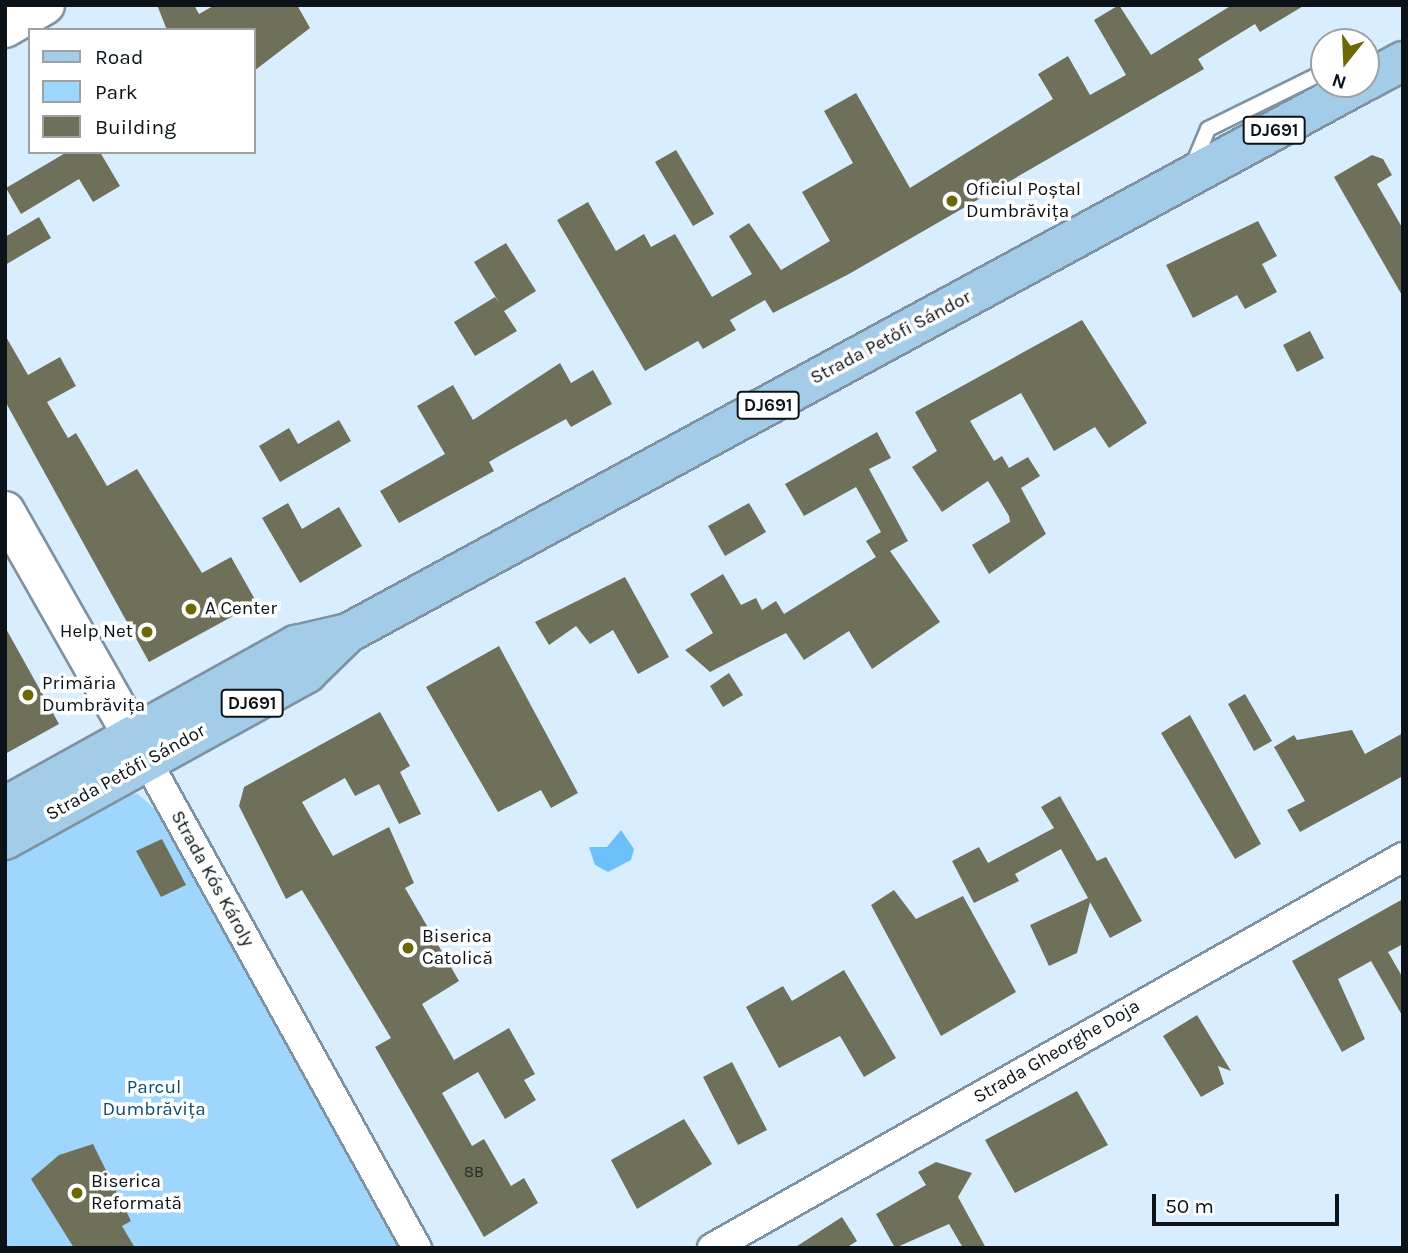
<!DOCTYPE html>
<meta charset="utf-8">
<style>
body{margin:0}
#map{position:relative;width:1408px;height:1253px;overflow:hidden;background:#d8eeff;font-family:Karla,sans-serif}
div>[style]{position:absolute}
.green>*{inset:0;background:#9fd6fe}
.water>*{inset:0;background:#6bc0fc}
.building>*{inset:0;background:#6f705a}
.roads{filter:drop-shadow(2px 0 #7e92a1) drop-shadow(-2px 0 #7e92a1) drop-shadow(0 2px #7e92a1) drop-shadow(0 -2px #7e92a1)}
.lane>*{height:14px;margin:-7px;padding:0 7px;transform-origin:7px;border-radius:7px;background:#fff}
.street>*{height:28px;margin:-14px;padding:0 14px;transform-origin:14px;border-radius:14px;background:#fff}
.secondary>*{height:38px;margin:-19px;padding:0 19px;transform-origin:19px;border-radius:19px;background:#fff}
.primary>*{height:38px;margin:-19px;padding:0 19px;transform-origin:19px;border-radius:19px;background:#a3cce9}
.dots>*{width:19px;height:19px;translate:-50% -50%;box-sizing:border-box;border:4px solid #fff;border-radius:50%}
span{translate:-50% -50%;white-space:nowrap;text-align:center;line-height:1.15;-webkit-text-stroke:7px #fff;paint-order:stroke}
.number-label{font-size:16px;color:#242a28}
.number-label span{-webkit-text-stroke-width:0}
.shield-label span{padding:2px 5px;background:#fff;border:2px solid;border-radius:5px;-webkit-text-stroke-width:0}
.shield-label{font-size:18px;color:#0b1318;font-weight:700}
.poi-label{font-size:19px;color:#0b1318}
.left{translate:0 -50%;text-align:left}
.right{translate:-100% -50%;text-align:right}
.street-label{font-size:19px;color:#0b1318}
.park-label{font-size:19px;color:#094d74}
.frame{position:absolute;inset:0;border:7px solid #0b1318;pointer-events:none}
.legend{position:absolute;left:28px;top:28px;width:228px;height:126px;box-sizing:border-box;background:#fff;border:2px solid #9da1a3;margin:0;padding:9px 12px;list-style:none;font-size:21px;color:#0b1318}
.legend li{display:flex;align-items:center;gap:14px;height:35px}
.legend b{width:35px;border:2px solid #9da1a3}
.north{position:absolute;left:1310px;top:28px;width:70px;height:70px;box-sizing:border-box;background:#fff;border:2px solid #9da1a3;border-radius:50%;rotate:198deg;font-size:19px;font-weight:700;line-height:28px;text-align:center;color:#0b1318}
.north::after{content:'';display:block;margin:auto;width:24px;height:32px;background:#6b6905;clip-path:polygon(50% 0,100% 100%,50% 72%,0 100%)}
.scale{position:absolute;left:1152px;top:1194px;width:187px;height:32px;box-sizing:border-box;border:4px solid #0b1318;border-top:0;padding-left:9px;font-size:21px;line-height:24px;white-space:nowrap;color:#0b1318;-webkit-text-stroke:5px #fff;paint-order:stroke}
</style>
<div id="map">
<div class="green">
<i style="clip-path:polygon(115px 791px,138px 794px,156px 810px,415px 1248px,5px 1248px,5px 851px)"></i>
</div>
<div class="water">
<i style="clip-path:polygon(621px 830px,634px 849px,631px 860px,608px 872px,595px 865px,589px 847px,607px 847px)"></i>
</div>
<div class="building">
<i style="clip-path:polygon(157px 5px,194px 5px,199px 14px,215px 5px,297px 5px,310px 28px,254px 71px,254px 30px,167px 30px)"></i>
<i style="clip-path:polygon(1119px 5px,1151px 55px,1232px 5px,1305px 5px,1260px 32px,1255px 24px,1198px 59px,1204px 69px,849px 274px,773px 313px,765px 300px,730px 320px,736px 330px,703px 349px,698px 341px,645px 371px,557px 220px,588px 202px,616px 251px,644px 234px,651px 247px,675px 234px,712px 297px,752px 274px,729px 236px,749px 223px,781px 270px,830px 241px,802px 192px,853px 163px,824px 111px,856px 93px,910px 188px,1053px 99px,1038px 74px,1068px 56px,1090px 95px,1126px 75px,1094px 20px)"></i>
<i style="clip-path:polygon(676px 150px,714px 214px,693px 226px,655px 162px)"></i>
<i style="clip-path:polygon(67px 152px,100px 152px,120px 186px,93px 202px,79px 179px,21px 214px,6px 188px)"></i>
<i style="clip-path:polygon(1372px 155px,1383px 159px,1392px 175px,1377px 184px,1403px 229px,1403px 297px,1334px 177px)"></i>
<i style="clip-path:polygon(39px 217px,51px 238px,5px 265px,5px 237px)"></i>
<i style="clip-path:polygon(1258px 221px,1277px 256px,1262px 264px,1277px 292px,1245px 309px,1237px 295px,1193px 318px,1166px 265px)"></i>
<i style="clip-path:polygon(506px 243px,536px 291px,504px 311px,517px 331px,475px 356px,454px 322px,495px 297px,500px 304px,474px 262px)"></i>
<i style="clip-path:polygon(1082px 320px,1147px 423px,1109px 448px,1095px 427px,1054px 451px,1021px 393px,970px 421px,994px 461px,1002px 456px,1009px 468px,1028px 457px,1040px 476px,1021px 488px,1046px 534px,989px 574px,972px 545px,1010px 522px,1009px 516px,988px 481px,942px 512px,912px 467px,937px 451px,915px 412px)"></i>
<i style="clip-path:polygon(1310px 331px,1324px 358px,1297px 372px,1283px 345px)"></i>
<i style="clip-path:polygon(5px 335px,28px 375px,60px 357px,76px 386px,47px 402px,68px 438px,76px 433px,107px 486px,137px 469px,202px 573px,231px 557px,257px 603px,149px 662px,5px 401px)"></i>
<i style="clip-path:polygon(560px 363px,571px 383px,593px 370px,612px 404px,571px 427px,566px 419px,499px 456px,489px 462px,494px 471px,399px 523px,380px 491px,445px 454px,417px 406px,453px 385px,473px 420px)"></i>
<i style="clip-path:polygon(339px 420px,351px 441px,280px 482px,259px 446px,289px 428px,298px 444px)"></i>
<i style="clip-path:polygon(877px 432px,891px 458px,869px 469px,908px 541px,890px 551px,940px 622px,872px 669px,849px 631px,804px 660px,786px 633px,710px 672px,685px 650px,713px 633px,690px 594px,723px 574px,741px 605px,756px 598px,762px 610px,776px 601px,784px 614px,876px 557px,866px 541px,881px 532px,856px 487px,804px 516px,785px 484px)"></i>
<i style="clip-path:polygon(288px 503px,302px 529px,339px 507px,362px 546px,300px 583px,262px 518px)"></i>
<i style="clip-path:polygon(749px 503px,766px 532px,725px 556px,708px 526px)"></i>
<i style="clip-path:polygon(625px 577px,669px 657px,638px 674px,613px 630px,590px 644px,576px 626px,549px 645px,535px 622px)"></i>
<i style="clip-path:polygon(5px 627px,59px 724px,5px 754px)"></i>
<i style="clip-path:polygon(499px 646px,578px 793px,551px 808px,541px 790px,498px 812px,426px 687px)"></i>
<i style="clip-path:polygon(729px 673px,743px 695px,723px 707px,710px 686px)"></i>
<i style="clip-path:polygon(1245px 694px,1272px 741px,1254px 751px,1228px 704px)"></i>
<i style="clip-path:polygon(380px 712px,410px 766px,400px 772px,421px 814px,399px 824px,379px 784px,355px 796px,345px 778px,302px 802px,333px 856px,389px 827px,414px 883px,405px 888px,459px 981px,422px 1004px,454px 1060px,509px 1028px,535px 1074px,524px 1080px,536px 1100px,505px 1119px,478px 1072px,442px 1093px,472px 1146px,484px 1139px,511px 1186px,524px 1178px,538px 1203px,484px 1237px,375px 1047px,391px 1038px,302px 890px,286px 899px,239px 806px,244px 787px)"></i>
<i style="clip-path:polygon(1190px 715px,1261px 844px,1235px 859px,1161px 733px)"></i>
<i style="clip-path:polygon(1352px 730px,1365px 754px,1403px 733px,1403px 776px,1300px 832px,1287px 810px,1305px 801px,1274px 747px,1294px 735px,1297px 740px)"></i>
<i style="clip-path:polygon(1060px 796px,1097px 861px,1106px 857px,1142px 921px,1110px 938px,1090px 902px,1077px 953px,1049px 966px,1030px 925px,1088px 898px,1061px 849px,1015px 874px,1019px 881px,974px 903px,952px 861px,979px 847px,988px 863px,1054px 828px,1041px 807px)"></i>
<i style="clip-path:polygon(162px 839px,186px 885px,161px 897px,136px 851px)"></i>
<i style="clip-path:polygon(894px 890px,916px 919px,963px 896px,1016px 992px,941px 1036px,871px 905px)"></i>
<i style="clip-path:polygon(1403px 899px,1403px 944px,1388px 952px,1403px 978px,1403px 1017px,1371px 961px,1338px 979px,1365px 1039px,1342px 1052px,1292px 961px)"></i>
<i style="clip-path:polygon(844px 970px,896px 1058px,864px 1077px,840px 1036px,779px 1068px,746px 1007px,783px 986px,792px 1001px)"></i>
<i style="clip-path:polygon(1197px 1015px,1231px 1071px,1218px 1066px,1224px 1084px,1201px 1097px,1163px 1036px)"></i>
<i style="clip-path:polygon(732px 1062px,767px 1130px,738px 1145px,703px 1077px)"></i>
<i style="clip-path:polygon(1077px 1091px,1108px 1145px,1015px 1193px,985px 1140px)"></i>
<i style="clip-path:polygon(684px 1119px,712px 1164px,637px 1209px,611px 1160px)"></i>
<i style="clip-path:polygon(93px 1144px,131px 1221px,122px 1226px,135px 1248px,74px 1248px,31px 1179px,59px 1155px)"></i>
<i style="clip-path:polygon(936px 1162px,972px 1173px,958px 1197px,986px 1248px,963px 1248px,949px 1224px,895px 1248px,876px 1214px,926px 1185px,918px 1172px)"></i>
<i style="clip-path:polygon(842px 1217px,857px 1241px,846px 1248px,794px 1248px)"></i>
</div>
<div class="roads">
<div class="lane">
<i style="left:1192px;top:167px;width:41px;rotate:-67.2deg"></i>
<i style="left:1208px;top:129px;width:129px;rotate:-26.2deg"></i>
</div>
<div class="street">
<i style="left:147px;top:761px;width:557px;rotate:61deg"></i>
<i style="left:712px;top:1248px;width:794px;rotate:-29.5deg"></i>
</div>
<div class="secondary">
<i style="left:5px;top:28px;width:46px;rotate:-29.9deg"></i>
<i style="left:5px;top:511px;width:288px;rotate:60.4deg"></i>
</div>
<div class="primary">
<i style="left:1366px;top:81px;width:42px;rotate:-28.4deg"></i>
<i style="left:5px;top:806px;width:333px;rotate:-29deg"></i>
<i style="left:296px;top:645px;width:53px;rotate:-13deg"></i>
<i style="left:348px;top:633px;width:1151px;rotate:-28.48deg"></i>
<i style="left:5px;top:840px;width:345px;rotate:-28.9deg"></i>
<i style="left:307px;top:673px;width:57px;rotate:-44.3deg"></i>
</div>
</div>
<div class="dots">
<i style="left:952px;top:201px;background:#6b6905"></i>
<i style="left:191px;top:609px;background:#6b6905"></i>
<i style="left:147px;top:632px;background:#6b6905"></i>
<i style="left:28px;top:695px;background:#6b6905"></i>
<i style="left:408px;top:948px;background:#6b6905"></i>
<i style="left:77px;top:1193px;background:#6b6905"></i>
</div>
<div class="number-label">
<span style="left:474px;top:1172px">8B</span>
</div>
<div class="shield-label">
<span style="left:1274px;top:130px">DJ691</span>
<span style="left:768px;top:405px">DJ691</span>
<span style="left:252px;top:703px">DJ691</span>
</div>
<div class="poi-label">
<span class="left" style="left:966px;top:201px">Oficiul Poștal<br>Dumbrăvița</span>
<span class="left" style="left:205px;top:609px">A Center</span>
<span class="right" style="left:133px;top:632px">Help Net</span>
<span class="left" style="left:42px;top:695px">Primăria<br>Dumbrăvița</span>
<span class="left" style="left:422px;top:948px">Biserica<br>Catolică</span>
<span class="left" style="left:91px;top:1193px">Biserica<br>Reformată</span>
</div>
<div class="street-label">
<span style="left:891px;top:338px;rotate:-28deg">Strada Petőfi Sándor</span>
<span style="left:126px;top:773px;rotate:-29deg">Strada Petőfi Sándor</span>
<span style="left:212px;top:879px;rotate:61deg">Strada Kós Károly</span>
<span style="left:1057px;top:1052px;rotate:-30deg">Strada Gheorghe Doja</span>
</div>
<div class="park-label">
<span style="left:154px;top:1099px">Parcul<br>Dumbrăvița</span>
</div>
<div class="frame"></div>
<ul class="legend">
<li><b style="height:9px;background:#a3cce9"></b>Road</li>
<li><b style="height:19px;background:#9fd6fe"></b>Park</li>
<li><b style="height:19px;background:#6f705a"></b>Building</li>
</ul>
<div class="north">N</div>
<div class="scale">50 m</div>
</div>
